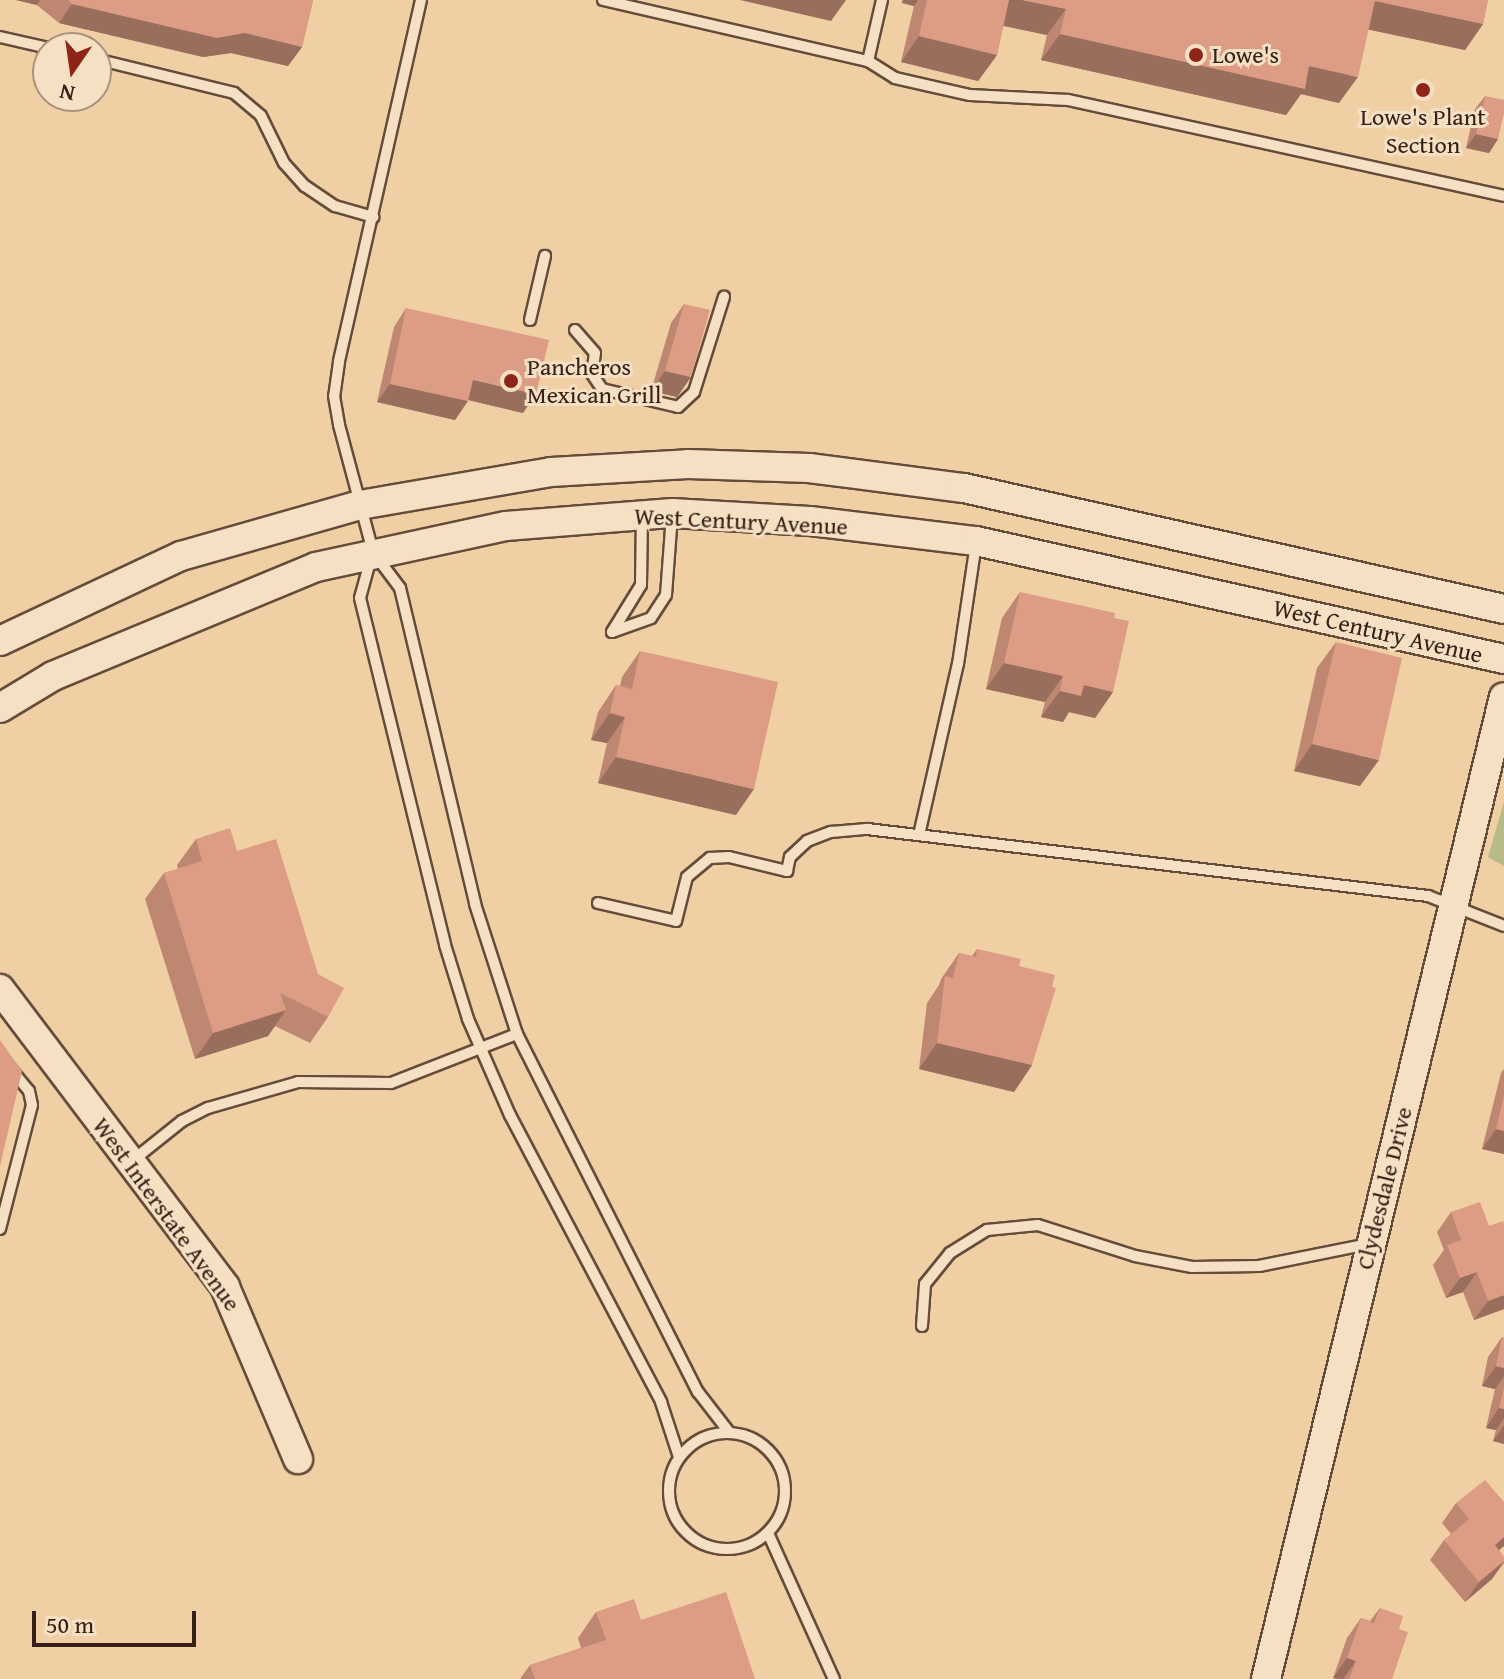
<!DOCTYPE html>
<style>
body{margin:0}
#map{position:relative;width:1504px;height:1679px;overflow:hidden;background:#efcfa3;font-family:"Gentium Book Plus",serif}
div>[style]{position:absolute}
.green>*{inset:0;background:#b6bb87}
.roads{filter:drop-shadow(2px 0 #654c3a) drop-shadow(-2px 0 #654c3a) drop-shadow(0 2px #654c3a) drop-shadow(0 -2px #654c3a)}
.lane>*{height:10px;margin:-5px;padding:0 5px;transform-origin:5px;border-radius:5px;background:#f5e0c3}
.lane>.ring{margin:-5px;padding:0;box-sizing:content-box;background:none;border:10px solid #f5e0c3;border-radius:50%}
.secondary>*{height:28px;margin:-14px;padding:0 14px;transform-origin:14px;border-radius:14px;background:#f5e0c3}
.wall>*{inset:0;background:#bd8772}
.shaded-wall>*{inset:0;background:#9a6e5c}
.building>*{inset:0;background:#dc9d84}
.dots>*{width:22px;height:22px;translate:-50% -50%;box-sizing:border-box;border:4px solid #f5e0c3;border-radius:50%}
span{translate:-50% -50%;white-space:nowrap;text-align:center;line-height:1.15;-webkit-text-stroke:6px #f5e0c3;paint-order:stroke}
.poi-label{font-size:24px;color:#372017}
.left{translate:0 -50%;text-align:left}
.street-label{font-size:24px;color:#372017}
.north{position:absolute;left:32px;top:32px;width:80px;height:80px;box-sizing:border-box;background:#f5e0c3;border:2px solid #a9937e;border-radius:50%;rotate:193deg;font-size:22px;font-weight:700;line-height:32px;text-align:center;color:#372017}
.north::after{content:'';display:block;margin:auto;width:28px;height:36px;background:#8f2418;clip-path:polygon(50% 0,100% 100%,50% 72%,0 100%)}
.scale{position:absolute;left:32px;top:1611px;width:164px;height:36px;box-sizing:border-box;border:4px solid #372017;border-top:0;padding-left:10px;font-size:24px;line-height:28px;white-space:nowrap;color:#372017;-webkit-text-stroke:6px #f5e0c3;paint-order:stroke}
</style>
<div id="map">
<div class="green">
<i style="clip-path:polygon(1504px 802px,1504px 866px,1488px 857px)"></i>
</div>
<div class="roads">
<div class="lane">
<i style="left:421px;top:0;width:371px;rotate:102.8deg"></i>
<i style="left:339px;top:362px;width:34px;rotate:98deg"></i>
<i style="left:334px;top:396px;width:29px;rotate:80deg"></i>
<i style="left:339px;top:425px;width:131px;rotate:75deg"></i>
<i style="left:373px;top:552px;width:45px;rotate:53.1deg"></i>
<i style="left:400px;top:588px;width:325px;rotate:76.6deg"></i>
<i style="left:475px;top:904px;width:137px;rotate:72.1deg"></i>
<i style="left:517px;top:1034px;width:401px;rotate:63.2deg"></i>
<i style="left:698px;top:1392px;width:51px;rotate:52.2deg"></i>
<i style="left:603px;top:0;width:272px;rotate:13deg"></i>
<i style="left:868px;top:61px;width:32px;rotate:32deg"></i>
<i style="left:895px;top:78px;width:77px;rotate:12.8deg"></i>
<i style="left:970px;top:95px;width:98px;rotate:2.9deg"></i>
<i style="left:1068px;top:100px;width:446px;rotate:12.4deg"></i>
<i style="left:0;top:37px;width:49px;rotate:12.9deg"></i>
<i style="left:96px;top:59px;width:142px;rotate:13.8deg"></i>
<i style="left:234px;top:93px;width:35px;rotate:40deg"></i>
<i style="left:261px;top:116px;width:52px;rotate:63.9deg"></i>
<i style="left:284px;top:163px;width:31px;rotate:48deg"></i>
<i style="left:305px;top:186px;width:36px;rotate:34deg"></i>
<i style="left:335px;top:206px;width:40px;rotate:16deg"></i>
<i style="left:868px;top:61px;width:63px;rotate:-77.1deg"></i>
<i style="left:530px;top:320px;width:66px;rotate:-76.8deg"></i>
<i style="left:575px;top:330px;width:30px;rotate:49deg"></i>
<i style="left:595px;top:353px;width:21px;rotate:98deg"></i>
<i style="left:592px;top:374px;width:18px;rotate:56deg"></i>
<i style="left:602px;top:389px;width:78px;rotate:13.3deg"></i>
<i style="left:678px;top:407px;width:22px;rotate:-43deg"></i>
<i style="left:694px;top:392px;width:100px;rotate:-72.5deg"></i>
<i style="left:371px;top:558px;width:41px;rotate:105.4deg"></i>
<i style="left:360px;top:598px;width:357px;rotate:76.2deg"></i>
<i style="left:445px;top:945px;width:77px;rotate:72.7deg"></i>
<i style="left:468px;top:1019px;width:105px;rotate:66.4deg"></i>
<i style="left:510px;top:1115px;width:324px;rotate:62.2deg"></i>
<i style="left:661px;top:1402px;width:58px;rotate:71.9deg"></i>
<i style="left:612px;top:632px;width:41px;rotate:-19.7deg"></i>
<i style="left:651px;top:618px;width:27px;rotate:-57deg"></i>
<i style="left:666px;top:595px;width:80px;rotate:-85.7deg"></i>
<i style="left:612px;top:632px;width:55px;rotate:-58.3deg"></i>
<i style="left:641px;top:585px;width:69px;rotate:-89.2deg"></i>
<i style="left:919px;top:835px;width:175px;rotate:-77.2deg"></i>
<i style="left:958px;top:664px;width:122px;rotate:-81.5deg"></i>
<i style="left:598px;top:903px;width:80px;rotate:13deg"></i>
<i style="left:676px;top:921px;width:45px;rotate:-76deg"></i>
<i style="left:687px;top:877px;width:30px;rotate:-40deg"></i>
<i style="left:710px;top:858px;width:19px;rotate:-3deg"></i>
<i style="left:729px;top:857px;width:60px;rotate:13.6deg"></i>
<i style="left:787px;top:871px;width:14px;rotate:-78deg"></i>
<i style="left:790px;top:857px;width:23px;rotate:-43deg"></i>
<i style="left:807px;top:841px;width:26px;rotate:-21deg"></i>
<i style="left:831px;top:832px;width:36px;rotate:-5deg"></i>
<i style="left:867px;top:829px;width:565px;rotate:6.81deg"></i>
<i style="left:1428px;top:896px;width:82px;rotate:21.5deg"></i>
<i style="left:0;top:1056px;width:45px;rotate:50.4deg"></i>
<i style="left:29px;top:1091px;width:14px;rotate:78deg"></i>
<i style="left:32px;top:1105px;width:128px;rotate:104.5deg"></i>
<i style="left:132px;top:1161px;width:64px;rotate:-38.7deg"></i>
<i style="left:182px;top:1121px;width:29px;rotate:-27deg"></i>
<i style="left:208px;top:1108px;width:94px;rotate:-16.1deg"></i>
<i style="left:298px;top:1082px;width:93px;rotate:0.6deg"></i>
<i style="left:391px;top:1083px;width:135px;rotate:-21.3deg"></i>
<i style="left:922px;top:1326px;width:42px;rotate:-85.9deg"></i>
<i style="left:925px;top:1284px;width:40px;rotate:-51deg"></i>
<i style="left:950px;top:1253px;width:44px;rotate:-31.9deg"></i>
<i style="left:987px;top:1230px;width:51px;rotate:-5.6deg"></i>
<i style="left:1038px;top:1225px;width:102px;rotate:17.7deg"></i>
<i style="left:1135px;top:1256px;width:58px;rotate:10.9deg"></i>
<i style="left:1192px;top:1267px;width:67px;rotate:-0.9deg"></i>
<i style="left:1259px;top:1266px;width:111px;rotate:-11.4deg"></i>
<i class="ring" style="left:669px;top:1433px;width:106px;height:106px"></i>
<i style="left:768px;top:1533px;width:160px;rotate:65.7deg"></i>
</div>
<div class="secondary">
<i style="left:0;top:641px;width:200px;rotate:-25.2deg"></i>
<i style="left:181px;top:556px;width:186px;rotate:-15.9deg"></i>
<i style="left:360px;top:505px;width:194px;rotate:-9.8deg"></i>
<i style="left:551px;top:472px;width:137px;rotate:-3.3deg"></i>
<i style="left:688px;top:464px;width:121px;rotate:1.9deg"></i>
<i style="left:809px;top:468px;width:156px;rotate:7.4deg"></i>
<i style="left:964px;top:488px;width:553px;rotate:12.63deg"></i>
<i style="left:0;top:708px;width:62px;rotate:-31.1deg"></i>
<i style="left:53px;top:676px;width:285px;rotate:-22.5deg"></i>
<i style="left:316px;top:567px;width:194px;rotate:-12.2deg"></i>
<i style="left:506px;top:526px;width:167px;rotate:-4.5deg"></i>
<i style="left:672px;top:513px;width:138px;rotate:3.3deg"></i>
<i style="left:810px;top:521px;width:167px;rotate:6.9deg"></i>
<i style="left:976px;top:541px;width:541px;rotate:12.6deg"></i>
<i style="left:0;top:989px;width:373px;rotate:52.9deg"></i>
<i style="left:225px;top:1287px;width:187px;rotate:67deg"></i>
<i style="left:1266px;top:1679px;width:1010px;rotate:-76.38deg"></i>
</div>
</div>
<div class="wall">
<i style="clip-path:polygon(16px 0,313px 0,302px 47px,288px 66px,231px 53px,203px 57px,59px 23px,37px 5px)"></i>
<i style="clip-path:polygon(902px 0,1488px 0,1483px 24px,1465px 50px,1368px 29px,1339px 103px,1301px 94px,1286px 115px,1041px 60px,1047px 35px,1003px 26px,997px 55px,978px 81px,901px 62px,914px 6px,902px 3px)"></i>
<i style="clip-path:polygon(1485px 96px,1498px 139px,1489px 153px,1466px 148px,1475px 109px)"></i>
<i style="clip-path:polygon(684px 304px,691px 377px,677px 397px,651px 391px,671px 323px)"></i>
<i style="clip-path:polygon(406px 308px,523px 413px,468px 400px,455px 420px,377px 402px,394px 327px)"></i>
<i style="clip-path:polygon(1020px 592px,1113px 692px,1095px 718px,1069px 712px,1063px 722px,1041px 717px,1045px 702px,986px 689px,1002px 618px)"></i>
<i style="clip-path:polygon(1336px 642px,1360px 786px,1294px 771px,1317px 668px)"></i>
<i style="clip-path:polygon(640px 651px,736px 815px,598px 783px,607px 743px,591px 740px,598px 712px,616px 685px,620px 686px,622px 677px)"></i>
<i style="clip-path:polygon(196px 839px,237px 851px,328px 1017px,310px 1043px,275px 1026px,268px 1036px,195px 1059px,145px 899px,164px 873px,178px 869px,177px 865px)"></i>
<i style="clip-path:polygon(977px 949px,1019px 966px,1032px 1065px,1014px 1092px,919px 1069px,927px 1003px,939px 985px,941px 979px,959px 953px,972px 956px)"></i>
<i style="clip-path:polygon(1504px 1069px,1504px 1154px,1482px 1149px,1501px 1073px)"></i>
<i style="clip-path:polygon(1451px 1212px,1489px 1226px,1504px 1309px,1474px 1320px,1463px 1292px,1446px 1298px,1433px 1265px,1444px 1250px,1437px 1232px)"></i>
<i style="clip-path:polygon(1502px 1337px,1504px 1338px,1504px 1444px,1493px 1441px,1496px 1430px,1486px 1428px,1495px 1389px,1482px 1386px,1488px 1357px)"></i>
<i style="clip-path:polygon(1504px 1502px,1504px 1546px,1499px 1550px,1504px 1557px,1504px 1563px,1492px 1579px,1465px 1602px,1430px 1560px,1444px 1540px,1451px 1534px,1442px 1523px,1456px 1503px)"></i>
<i style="clip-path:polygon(1380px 1608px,1399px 1629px,1392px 1679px,1337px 1679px,1333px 1678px,1347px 1638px,1361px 1618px,1370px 1621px)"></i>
<i style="clip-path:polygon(596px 1612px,641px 1620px,755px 1679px,520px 1679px,530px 1665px,581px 1648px,578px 1638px)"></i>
</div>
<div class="shaded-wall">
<i style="clip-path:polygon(16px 0,40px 0,37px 5px)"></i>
<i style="clip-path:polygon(740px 0,846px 0,831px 21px)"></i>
<i style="clip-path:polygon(904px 0,918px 0,914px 6px,902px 3px)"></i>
<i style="clip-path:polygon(1007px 0,1022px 0,1066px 9px,1047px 35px,991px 23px)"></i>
<i style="clip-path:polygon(1375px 1px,1483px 24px,1465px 50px,1356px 27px)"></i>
<i style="clip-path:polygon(72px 4px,245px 33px,302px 47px,288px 66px,231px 53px,203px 57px,59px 23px)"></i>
<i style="clip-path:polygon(1060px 34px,1309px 66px,1358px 77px,1339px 103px,1301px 94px,1286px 115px,1041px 60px)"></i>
<i style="clip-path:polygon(919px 36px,997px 55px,978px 81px,901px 62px)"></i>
<i style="clip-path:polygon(1476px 134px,1498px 139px,1489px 153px,1466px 148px)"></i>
<i style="clip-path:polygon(665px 371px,691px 377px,677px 397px,651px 391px)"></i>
<i style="clip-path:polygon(473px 380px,536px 394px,523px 413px,460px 398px)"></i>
<i style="clip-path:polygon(390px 384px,468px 401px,455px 420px,377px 402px)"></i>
<i style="clip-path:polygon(1004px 663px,1063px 676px,1045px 702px,986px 689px)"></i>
<i style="clip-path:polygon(1084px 685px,1113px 692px,1095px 718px,1069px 712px,1063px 722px,1041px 717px,1060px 691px)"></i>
<i style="clip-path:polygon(610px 713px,625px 717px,607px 743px,591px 740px)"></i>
<i style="clip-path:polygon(1312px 744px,1379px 760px,1360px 786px,1294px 771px)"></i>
<i style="clip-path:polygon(616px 757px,754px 789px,736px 815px,598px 783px)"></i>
<i style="clip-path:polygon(286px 1010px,268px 1036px,195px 1059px,213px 1033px)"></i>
<i style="clip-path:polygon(937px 1043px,1032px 1065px,1014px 1092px,919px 1069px)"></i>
<i style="clip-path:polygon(1496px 1129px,1504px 1131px,1504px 1154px,1482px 1149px)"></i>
<i style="clip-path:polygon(1477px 1272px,1463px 1292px,1446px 1298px,1460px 1278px)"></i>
<i style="clip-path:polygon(1504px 1295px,1504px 1309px,1474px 1320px,1488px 1301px)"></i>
<i style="clip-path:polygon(1496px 1366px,1504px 1368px,1504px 1376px,1495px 1389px,1482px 1386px)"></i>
<i style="clip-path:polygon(1499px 1408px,1504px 1409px,1504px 1418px,1496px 1430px,1486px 1428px)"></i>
<i style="clip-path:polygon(1504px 1425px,1504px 1444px,1493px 1441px)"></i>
<i style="clip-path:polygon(1504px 1537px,1504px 1546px,1481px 1565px,1495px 1545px)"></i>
<i style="clip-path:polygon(1504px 1561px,1492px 1579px,1465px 1602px,1479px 1582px)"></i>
<i style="clip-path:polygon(1347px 1658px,1356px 1661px,1343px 1679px,1333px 1678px)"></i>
</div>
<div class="building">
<i style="clip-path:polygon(68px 0,313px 0,302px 47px,245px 33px,217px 38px,72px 4px)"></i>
<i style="clip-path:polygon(927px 0,1009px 0,997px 55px,919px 36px)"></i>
<i style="clip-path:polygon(1022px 0,1488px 0,1483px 24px,1375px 1px,1358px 77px,1309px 66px,1305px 89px,1060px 34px,1066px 9px)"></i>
<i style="clip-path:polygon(1485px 96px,1504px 100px,1504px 113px,1498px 139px,1476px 134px)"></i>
<i style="clip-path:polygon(684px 304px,710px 310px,691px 377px,665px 371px)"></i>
<i style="clip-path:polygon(406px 308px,549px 340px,536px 394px,473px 380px,468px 401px,390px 384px)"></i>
<i style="clip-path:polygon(1020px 592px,1115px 613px,1114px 618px,1129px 621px,1113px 692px,1084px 685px,1081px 696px,1060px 691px,1063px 676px,1004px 663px)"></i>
<i style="clip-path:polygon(1336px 642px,1402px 658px,1379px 760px,1312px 744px)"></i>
<i style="clip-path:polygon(640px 651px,778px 682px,754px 789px,616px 757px,625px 717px,610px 713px,616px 685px,632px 689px)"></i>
<i style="clip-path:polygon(230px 828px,237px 851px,276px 839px,318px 974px,344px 988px,328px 1017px,280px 993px,286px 1010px,213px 1033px,164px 873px,202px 861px,196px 839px)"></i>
<i style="clip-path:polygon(977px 949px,1021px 959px,1019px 966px,1055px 975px,1052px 987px,1056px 988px,1032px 1065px,937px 1043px,945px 976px,953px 978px,959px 953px,976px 957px)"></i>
<i style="clip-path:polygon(0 1040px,22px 1071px,0 1166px)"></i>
<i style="clip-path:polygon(1504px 1096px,1504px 1131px,1496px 1129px)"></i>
<i style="clip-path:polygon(1480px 1202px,1489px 1226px,1503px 1221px,1504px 1224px,1504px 1295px,1488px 1301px,1477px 1272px,1460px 1278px,1447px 1245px,1461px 1240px,1451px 1212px)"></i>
<i style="clip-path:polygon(1502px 1337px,1504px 1338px,1504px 1368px,1496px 1366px)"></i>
<i style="clip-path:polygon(1504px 1388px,1504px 1409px,1499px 1408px)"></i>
<i style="clip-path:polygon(1485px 1480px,1504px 1502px,1504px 1537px,1495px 1545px,1504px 1557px,1504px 1561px,1479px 1582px,1444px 1540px,1469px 1519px,1456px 1503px)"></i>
<i style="clip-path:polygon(726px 1592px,755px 1679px,535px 1679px,530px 1665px,606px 1640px,596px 1612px,634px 1599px,641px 1620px)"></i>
<i style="clip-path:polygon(1380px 1608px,1403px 1616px,1399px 1629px,1408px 1632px,1392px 1679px,1349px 1679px,1356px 1661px,1347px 1658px,1361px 1618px,1374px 1623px)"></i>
</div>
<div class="dots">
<i style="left:1196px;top:55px;background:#8f2418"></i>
<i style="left:1423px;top:90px;background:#8f2418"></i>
<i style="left:511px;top:381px;background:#8f2418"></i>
</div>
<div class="poi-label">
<span class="left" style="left:1212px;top:55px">Lowe's</span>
<span style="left:1423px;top:131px">Lowe's Plant<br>Section</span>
<span class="left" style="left:527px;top:381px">Pancheros<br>Mexican Grill</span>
</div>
<div class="street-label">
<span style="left:741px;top:521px;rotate:3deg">West Century Avenue</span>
<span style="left:1378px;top:631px;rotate:13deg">West Century Avenue</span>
<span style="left:1384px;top:1188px;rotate:-76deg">Clydesdale Drive</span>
<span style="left:167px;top:1214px;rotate:54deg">West Interstate Avenue</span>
</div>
<div class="north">N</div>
<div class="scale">50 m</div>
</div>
